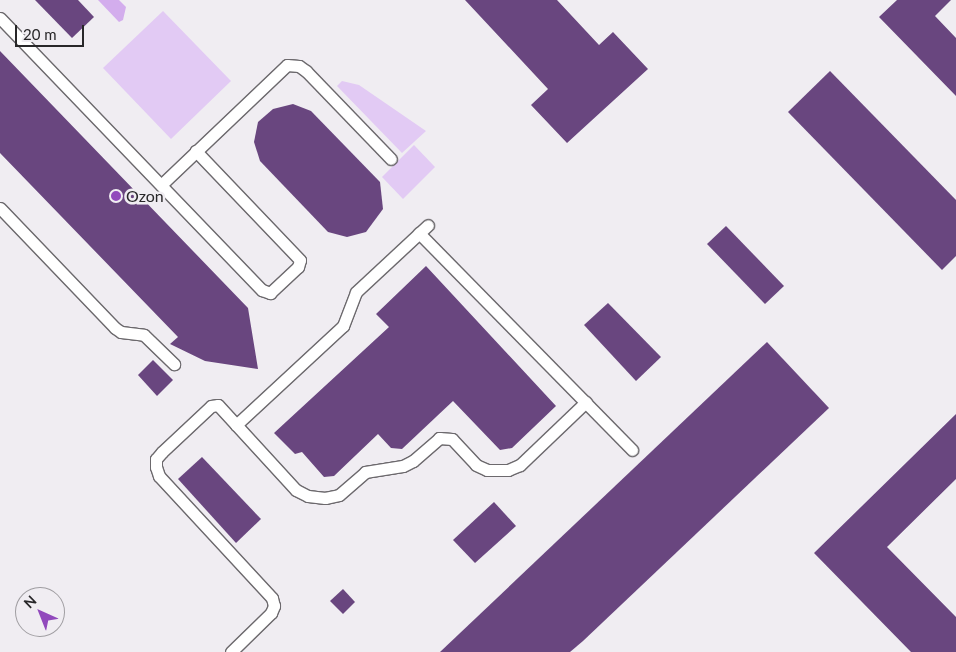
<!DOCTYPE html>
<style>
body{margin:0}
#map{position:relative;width:956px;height:652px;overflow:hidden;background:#f0edf2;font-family:Lato,sans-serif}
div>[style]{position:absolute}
.green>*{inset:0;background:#e2caf4}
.water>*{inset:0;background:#d3aded}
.building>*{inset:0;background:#69467f}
.roads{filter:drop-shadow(1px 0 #6c696d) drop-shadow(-1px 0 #6c696d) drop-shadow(0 1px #6c696d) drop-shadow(0 -1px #6c696d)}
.service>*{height:11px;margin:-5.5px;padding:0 5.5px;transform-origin:5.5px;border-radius:5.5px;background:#fff}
.dots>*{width:14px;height:14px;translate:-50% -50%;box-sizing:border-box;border:2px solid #f0edf2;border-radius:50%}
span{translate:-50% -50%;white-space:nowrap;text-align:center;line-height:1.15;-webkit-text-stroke:5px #f0edf2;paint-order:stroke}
.poi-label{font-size:16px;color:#282729}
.left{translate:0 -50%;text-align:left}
.north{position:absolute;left:15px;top:587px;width:50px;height:50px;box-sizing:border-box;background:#f0edf2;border:1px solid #a09ea2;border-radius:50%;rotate:316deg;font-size:14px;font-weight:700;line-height:20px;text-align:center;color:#282729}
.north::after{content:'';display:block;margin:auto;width:18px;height:22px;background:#9149bc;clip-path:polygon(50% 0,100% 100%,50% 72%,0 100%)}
.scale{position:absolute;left:15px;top:25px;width:69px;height:22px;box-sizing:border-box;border:2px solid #282729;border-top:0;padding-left:6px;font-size:15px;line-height:18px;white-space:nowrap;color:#282729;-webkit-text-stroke:4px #f0edf2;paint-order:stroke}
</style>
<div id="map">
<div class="green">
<i style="clip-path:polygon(163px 11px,231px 81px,171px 139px,103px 68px)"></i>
<i style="clip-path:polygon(342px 81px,359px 85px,426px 131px,402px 153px,337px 86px)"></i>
<i style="clip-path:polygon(414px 145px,435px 167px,403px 199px,382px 177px)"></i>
</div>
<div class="water">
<i style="clip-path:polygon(98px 0,119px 0,126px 7px,123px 20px,119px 22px)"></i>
</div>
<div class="building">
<i style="clip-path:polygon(35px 0,78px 0,94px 17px,72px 38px)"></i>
<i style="clip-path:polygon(465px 0,557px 0,599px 45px,613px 32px,648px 69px,567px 143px,531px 105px,548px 89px)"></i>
<i style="clip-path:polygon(897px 0,951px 0,935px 16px,956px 38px,956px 96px,879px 17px)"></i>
<i style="clip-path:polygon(0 51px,248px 308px,258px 369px,205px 361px,170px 344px,178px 337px,0 153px)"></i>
<i style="clip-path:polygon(830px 71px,956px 200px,956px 256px,942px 270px,788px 112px)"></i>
<i style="clip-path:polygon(293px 104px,311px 111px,380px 182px,383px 209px,366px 232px,347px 237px,328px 232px,260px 161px,254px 142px,258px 122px,273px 109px)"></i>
<i style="clip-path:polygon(726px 226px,784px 286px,765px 304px,707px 244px)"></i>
<i style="clip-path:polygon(426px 266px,556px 406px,512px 448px,500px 450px,453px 401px,402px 449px,391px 448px,378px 434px,334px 476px,324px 477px,302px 452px,295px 454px,274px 433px,389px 327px,376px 314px)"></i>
<i style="clip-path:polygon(608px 303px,661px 357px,636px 381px,584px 325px)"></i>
<i style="clip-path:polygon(767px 342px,829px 408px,583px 641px,570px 652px,440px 652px)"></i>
<i style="clip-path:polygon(153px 360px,173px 380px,157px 396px,138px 375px)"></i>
<i style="clip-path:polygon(956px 414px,956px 479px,887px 547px,956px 617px,956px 652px,911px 652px,814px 553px)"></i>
<i style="clip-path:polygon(202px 457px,261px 519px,236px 543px,178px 479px)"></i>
<i style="clip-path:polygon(494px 502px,516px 526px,475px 563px,453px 540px)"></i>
<i style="clip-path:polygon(343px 589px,355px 602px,343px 614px,330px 601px)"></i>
</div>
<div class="roads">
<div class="service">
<i style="left:0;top:18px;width:378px;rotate:46.1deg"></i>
<i style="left:262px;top:290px;width:9px;rotate:21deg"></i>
<i style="left:270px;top:293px;width:38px;rotate:-43deg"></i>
<i style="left:298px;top:267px;width:7px;rotate:-74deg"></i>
<i style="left:300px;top:260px;width:151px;rotate:-133.7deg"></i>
<i style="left:161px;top:185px;width:174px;rotate:-43.6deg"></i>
<i style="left:287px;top:65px;width:12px;rotate:5deg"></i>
<i style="left:299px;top:66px;width:9px;rotate:36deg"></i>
<i style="left:306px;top:71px;width:122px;rotate:46deg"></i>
<i style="left:0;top:208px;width:166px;rotate:46.2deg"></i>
<i style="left:115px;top:328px;width:7px;rotate:34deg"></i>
<i style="left:121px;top:332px;width:23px;rotate:7deg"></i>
<i style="left:144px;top:335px;width:42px;rotate:44deg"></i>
<i style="left:419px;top:233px;width:304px;rotate:45.5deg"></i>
<i style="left:236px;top:425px;width:146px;rotate:-42.8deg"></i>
<i style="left:343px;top:326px;width:36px;rotate:-69deg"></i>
<i style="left:356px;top:292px;width:98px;rotate:-42.9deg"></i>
<i style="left:231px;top:652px;width:56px;rotate:-44.3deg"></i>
<i style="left:271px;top:613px;width:8px;rotate:-67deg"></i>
<i style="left:274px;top:606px;width:8px;rotate:-104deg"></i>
<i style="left:272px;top:598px;width:166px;rotate:-132.8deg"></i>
<i style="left:159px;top:476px;width:9px;rotate:-108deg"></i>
<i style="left:156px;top:467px;width:8px;rotate:-90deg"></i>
<i style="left:156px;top:459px;width:9px;rotate:-49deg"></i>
<i style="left:162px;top:452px;width:67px;rotate:-43.2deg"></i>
<i style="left:211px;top:406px;width:7px;rotate:-8deg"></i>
<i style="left:218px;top:405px;width:115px;rotate:47.5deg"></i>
<i style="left:296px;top:490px;width:13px;rotate:27deg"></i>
<i style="left:308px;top:496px;width:17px;rotate:7deg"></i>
<i style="left:325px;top:498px;width:14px;rotate:-12deg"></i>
<i style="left:339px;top:495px;width:35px;rotate:-41deg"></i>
<i style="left:365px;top:472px;width:38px;rotate:-9deg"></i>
<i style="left:403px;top:466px;width:11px;rotate:-27deg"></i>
<i style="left:413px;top:461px;width:35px;rotate:-41deg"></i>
<i style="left:439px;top:438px;width:13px;rotate:4deg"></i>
<i style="left:452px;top:439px;width:35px;rotate:47deg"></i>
<i style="left:476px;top:465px;width:12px;rotate:24deg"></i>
<i style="left:487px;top:470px;width:21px"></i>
<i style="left:508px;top:470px;width:13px;rotate:-23deg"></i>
<i style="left:520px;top:465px;width:91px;rotate:-43.7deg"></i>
</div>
</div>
<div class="dots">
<i style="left:116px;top:196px;background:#9149bc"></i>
</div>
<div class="poi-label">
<span class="left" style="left:126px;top:196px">Ozon</span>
</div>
<div class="north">N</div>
<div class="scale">20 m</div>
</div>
